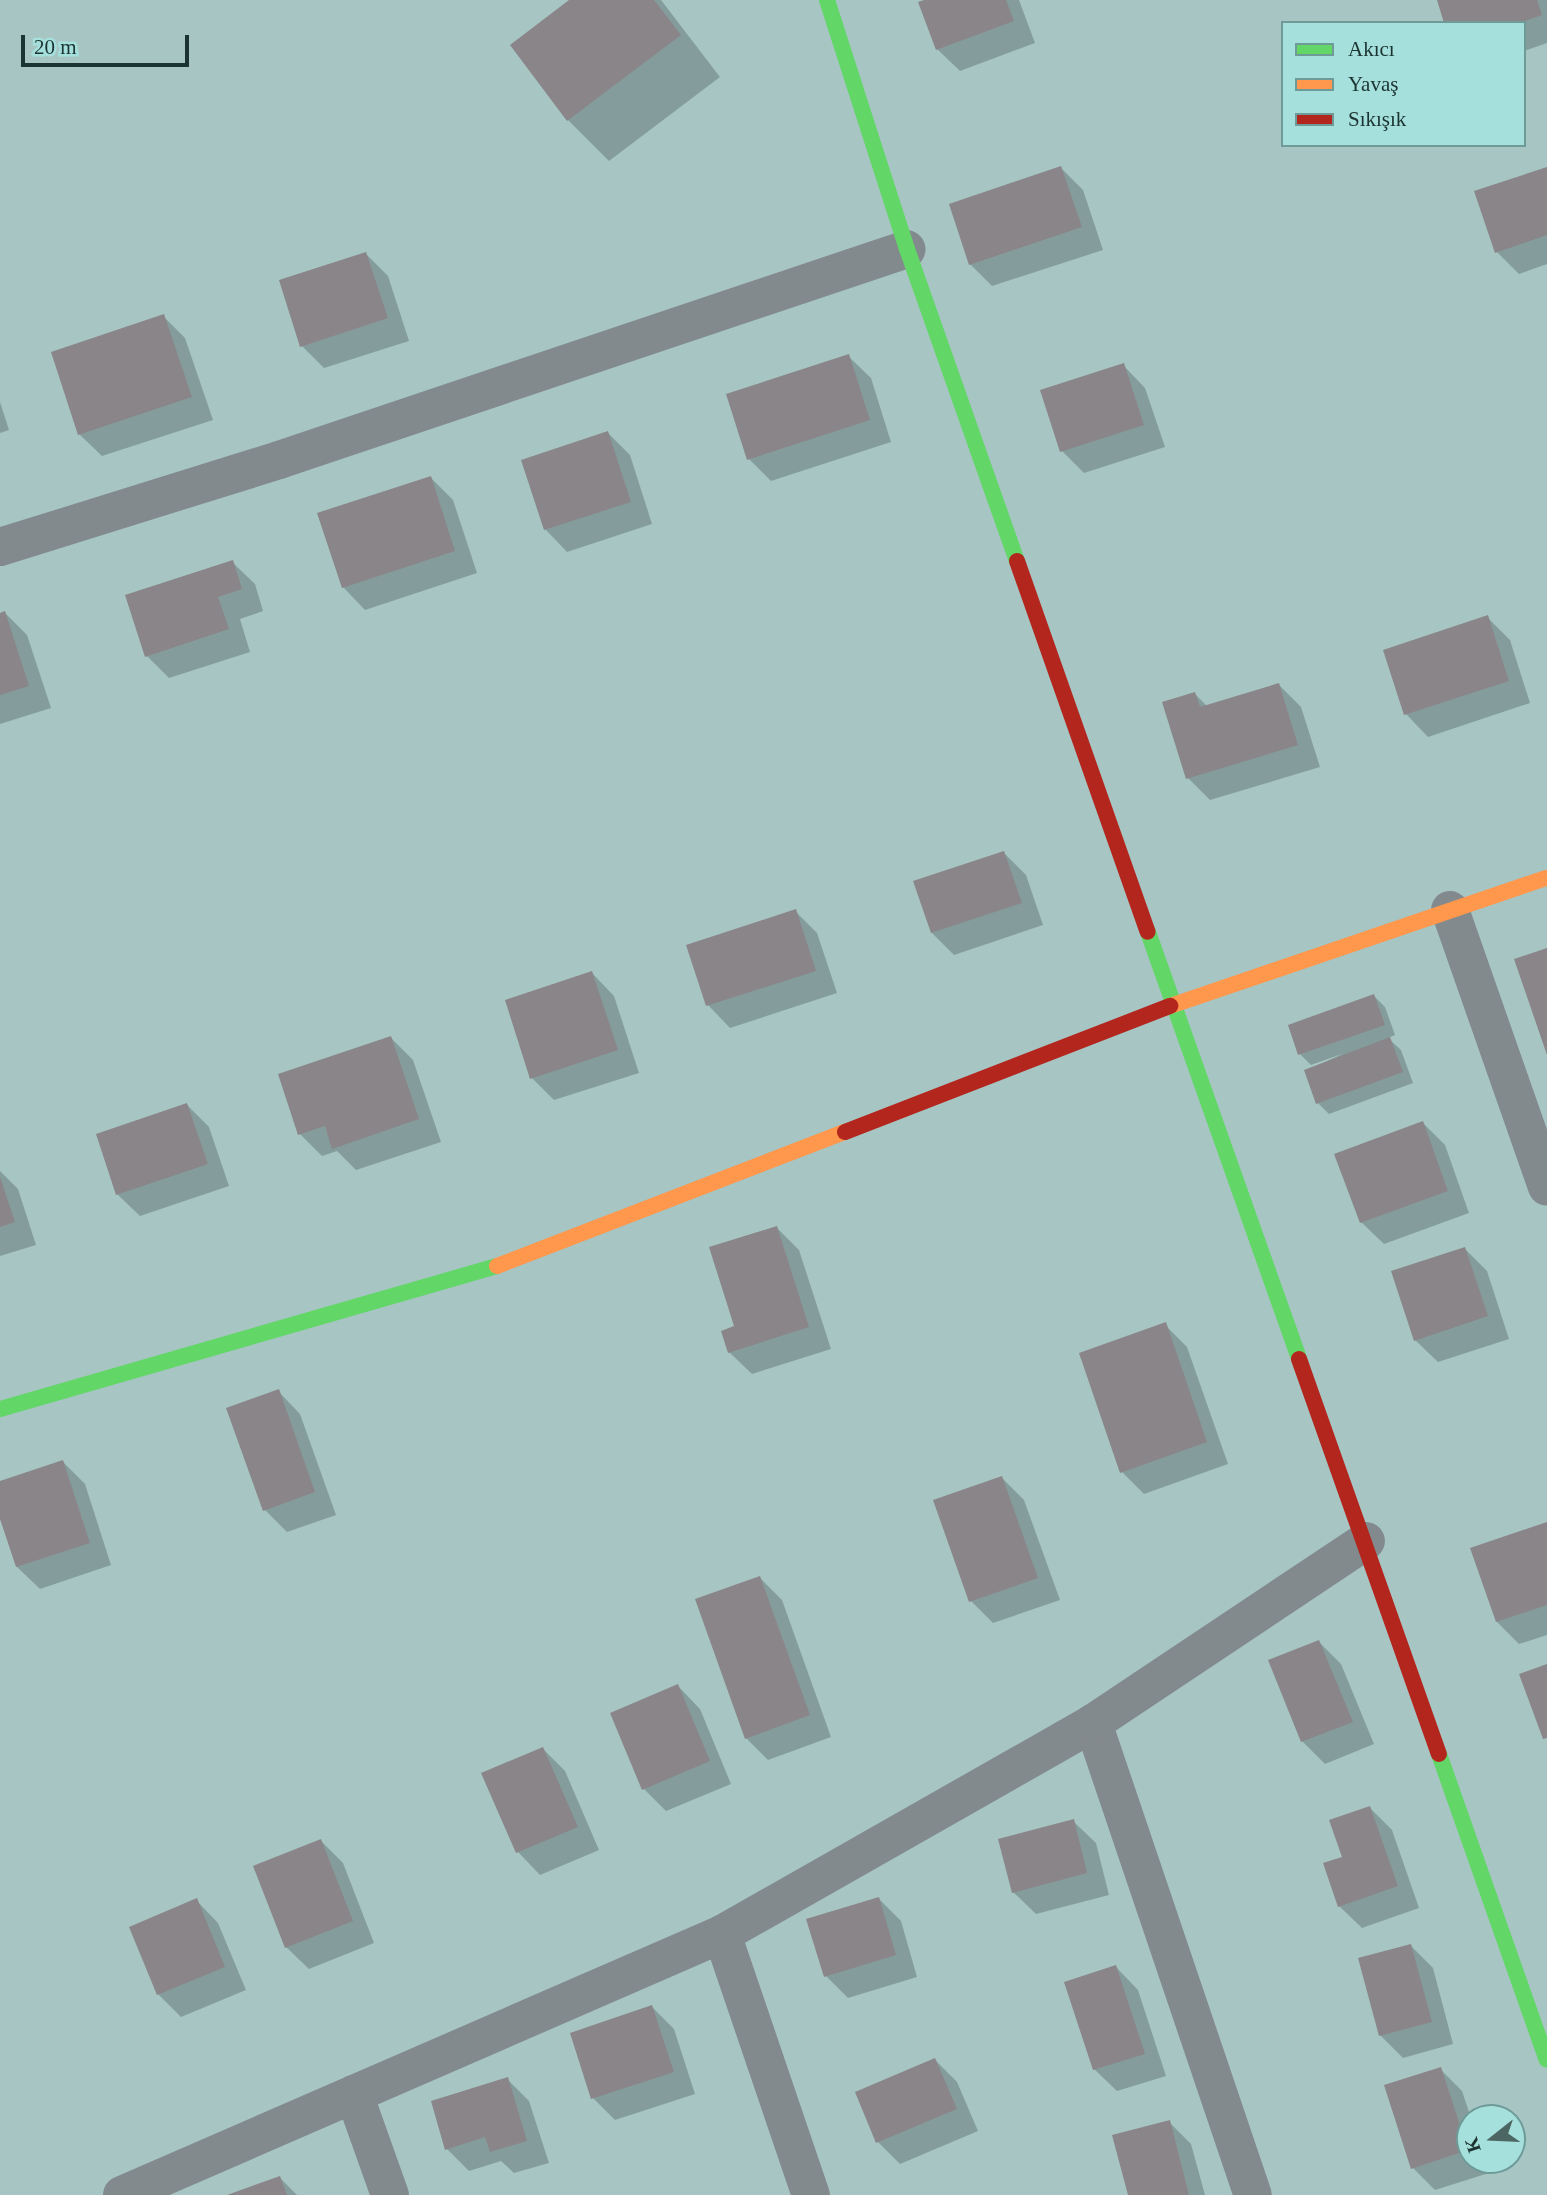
<!DOCTYPE html>
<meta charset="utf-8">
<style>
body{margin:0}
#map{position:relative;width:1547px;height:2195px;overflow:hidden;background:#a6c5c3;font-family:Georgia,serif}
div>[style]{position:absolute}
.shadow>*{inset:0;background:#0003}
.building>*{inset:0;background:#8a8588}
.street>*{height:38px;margin:-19px;padding:0 19px;transform-origin:19px;border-radius:19px;background:#838a8d}
.fast>*{height:16px;margin:-8px;padding:0 8px;transform-origin:8px;border-radius:8px;background:#63d668}
.slow>*{height:16px;margin:-8px;padding:0 8px;transform-origin:8px;border-radius:8px;background:#ff974d}
.jam>*{height:16px;margin:-8px;padding:0 8px;transform-origin:8px;border-radius:8px;background:#b3261e}
span{translate:-50% -50%;white-space:nowrap;text-align:center;line-height:1.15;-webkit-text-stroke:7px #a6e0dc;paint-order:stroke}
.legend{position:absolute;left:1281px;top:21px;width:245px;height:126px;box-sizing:border-box;background:#a6e0dc;border:2px solid #6e9b98;margin:0;padding:9px 12px;list-style:none;font-size:21px;color:#1b3331}
.legend li{display:flex;align-items:center;gap:14px;height:35px}
.legend b{width:35px;border:2px solid #6e9b98}
.north{position:absolute;left:1456px;top:2104px;width:70px;height:70px;box-sizing:border-box;background:#a6e0dc;border:2px solid #6e9b98;border-radius:50%;rotate:252deg;font-size:19px;font-weight:700;line-height:28px;text-align:center;color:#1b3331}
.north::after{content:'';display:block;margin:auto;width:24px;height:32px;background:#4c6664;clip-path:polygon(50% 0,100% 100%,50% 72%,0 100%)}
.scale{position:absolute;left:21px;top:35px;width:168px;height:32px;box-sizing:border-box;border:4px solid #1b3331;border-top:0;padding-left:9px;font-size:21px;line-height:24px;white-space:nowrap;color:#1b3331;-webkit-text-stroke:5px #a6e0dc;paint-order:stroke}
</style>
<div id="map">
<div class="shadow">
<i style="clip-path:polygon(571px 0,661px 0,720px 77px,609px 161px,568px 120px)"></i>
<i style="clip-path:polygon(929px 0,1019px 0,1035px 43px,960px 71px,937px 49px)"></i>
<i style="clip-path:polygon(1438px 0,1547px 0,1547px 43px,1524px 51px,1524px 23px,1446px 23px)"></i>
<i style="clip-path:polygon(1061px 168px,1083px 190px,1103px 250px,992px 286px,970px 264px)"></i>
<i style="clip-path:polygon(1547px 169px,1547px 264px,1519px 274px,1497px 252px)"></i>
<i style="clip-path:polygon(366px 254px,388px 276px,409px 341px,324px 368px,302px 346px)"></i>
<i style="clip-path:polygon(163px 316px,185px 338px,213px 420px,102px 456px,79px 434px)"></i>
<i style="clip-path:polygon(848px 356px,871px 378px,891px 442px,771px 481px,749px 459px)"></i>
<i style="clip-path:polygon(1123px 365px,1145px 388px,1165px 447px,1084px 473px,1062px 451px)"></i>
<i style="clip-path:polygon(0 402px,9px 430px,0 433px)"></i>
<i style="clip-path:polygon(608px 433px,630px 455px,652px 524px,567px 552px,545px 529px)"></i>
<i style="clip-path:polygon(431px 478px,453px 500px,477px 573px,365px 610px,343px 587px)"></i>
<i style="clip-path:polygon(232px 562px,255px 584px,263px 611px,240px 619px,250px 652px,169px 678px,147px 656px)"></i>
<i style="clip-path:polygon(5px 613px,27px 635px,51px 708px,0 724px,0 615px)"></i>
<i style="clip-path:polygon(1487px 617px,1510px 640px,1530px 703px,1428px 737px,1406px 714px)"></i>
<i style="clip-path:polygon(1279px 685px,1301px 707px,1320px 767px,1210px 800px,1188px 778px,1195px 694px,1208px 707px)"></i>
<i style="clip-path:polygon(1004px 853px,1026px 875px,1043px 925px,954px 955px,932px 933px)"></i>
<i style="clip-path:polygon(795px 911px,817px 933px,837px 993px,730px 1028px,708px 1005px)"></i>
<i style="clip-path:polygon(592px 973px,614px 996px,639px 1073px,554px 1100px,532px 1078px)"></i>
<i style="clip-path:polygon(1374px 996px,1385px 1007px,1395px 1035px,1388px 1038px,1401px 1050px,1413px 1083px,1329px 1114px,1318px 1103px,1307px 1071px,1342px 1054px,1311px 1065px,1300px 1054px)"></i>
<i style="clip-path:polygon(391px 1038px,413px 1060px,441px 1142px,356px 1170px,337px 1151px,322px 1156px,300px 1134px)"></i>
<i style="clip-path:polygon(187px 1105px,209px 1127px,229px 1186px,140px 1216px,117px 1194px)"></i>
<i style="clip-path:polygon(1423px 1123px,1445px 1145px,1469px 1213px,1384px 1244px,1361px 1222px)"></i>
<i style="clip-path:polygon(0 1171px,18px 1189px,36px 1245px,0 1256px)"></i>
<i style="clip-path:polygon(777px 1228px,799px 1250px,831px 1349px,752px 1374px,729px 1352px)"></i>
<i style="clip-path:polygon(1465px 1249px,1487px 1271px,1509px 1339px,1438px 1362px,1415px 1340px)"></i>
<i style="clip-path:polygon(1165px 1325px,1187px 1347px,1228px 1464px,1144px 1494px,1122px 1472px)"></i>
<i style="clip-path:polygon(278px 1391px,300px 1414px,336px 1515px,287px 1532px,265px 1510px)"></i>
<i style="clip-path:polygon(63px 1462px,85px 1484px,111px 1565px,40px 1589px,17px 1567px,0 1513px,0 1483px)"></i>
<i style="clip-path:polygon(1002px 1478px,1024px 1500px,1060px 1600px,993px 1623px,971px 1601px)"></i>
<i style="clip-path:polygon(1547px 1524px,1547px 1635px,1519px 1644px,1497px 1622px)"></i>
<i style="clip-path:polygon(760px 1578px,782px 1600px,831px 1737px,768px 1760px,746px 1738px)"></i>
<i style="clip-path:polygon(1319px 1642px,1341px 1664px,1374px 1744px,1325px 1764px,1302px 1741px)"></i>
<i style="clip-path:polygon(678px 1686px,700px 1709px,731px 1784px,666px 1811px,644px 1789px)"></i>
<i style="clip-path:polygon(543px 1749px,565px 1771px,599px 1850px,540px 1875px,518px 1852px,484px 1774px)"></i>
<i style="clip-path:polygon(1370px 1808px,1392px 1830px,1419px 1908px,1362px 1928px,1339px 1906px)"></i>
<i style="clip-path:polygon(1073px 1821px,1096px 1843px,1109px 1895px,1036px 1914px,1013px 1892px)"></i>
<i style="clip-path:polygon(321px 1841px,343px 1863px,374px 1943px,309px 1969px,286px 1947px)"></i>
<i style="clip-path:polygon(879px 1899px,901px 1921px,917px 1977px,848px 1998px,826px 1976px)"></i>
<i style="clip-path:polygon(196px 1900px,218px 1923px,246px 1990px,181px 2017px,158px 1994px)"></i>
<i style="clip-path:polygon(1411px 1946px,1433px 1968px,1453px 2044px,1403px 2058px,1380px 2035px)"></i>
<i style="clip-path:polygon(1116px 1967px,1138px 1990px,1166px 2076px,1117px 2091px,1094px 2069px)"></i>
<i style="clip-path:polygon(652px 2007px,674px 2029px,695px 2094px,615px 2120px,593px 2098px)"></i>
<i style="clip-path:polygon(935px 2060px,957px 2082px,978px 2131px,900px 2164px,878px 2142px)"></i>
<i style="clip-path:polygon(1440px 2069px,1462px 2091px,1471px 2118px,1470px 2160px,1485px 2160px,1489px 2173px,1435px 2190px,1413px 2168px)"></i>
<i style="clip-path:polygon(507px 2079px,529px 2101px,549px 2163px,514px 2173px,501px 2161px,469px 2171px,447px 2149px)"></i>
<i style="clip-path:polygon(1169px 2122px,1191px 2144px,1205px 2195px,1129px 2195px)"></i>
<i style="clip-path:polygon(280px 2178px,297px 2195px,231px 2195px)"></i>
</div>
<div class="building">
<i style="clip-path:polygon(569px 0,654px 0,681px 35px,567px 121px,510px 45px)"></i>
<i style="clip-path:polygon(924px 0,1006px 0,1014px 21px,936px 50px,918px 2px)"></i>
<i style="clip-path:polygon(1437px 0,1537px 0,1542px 15px,1520px 23px,1444px 23px)"></i>
<i style="clip-path:polygon(1061px 166px,1082px 227px,969px 265px,949px 204px)"></i>
<i style="clip-path:polygon(1547px 167px,1547px 235px,1495px 253px,1474px 191px)"></i>
<i style="clip-path:polygon(366px 252px,388px 318px,300px 347px,279px 280px)"></i>
<i style="clip-path:polygon(164px 314px,192px 397px,78px 435px,51px 352px)"></i>
<i style="clip-path:polygon(849px 354px,870px 420px,747px 460px,726px 394px)"></i>
<i style="clip-path:polygon(1124px 363px,1144px 425px,1060px 452px,1040px 390px)"></i>
<i style="clip-path:polygon(608px 431px,631px 502px,544px 530px,521px 460px)"></i>
<i style="clip-path:polygon(431px 476px,455px 551px,342px 588px,317px 513px)"></i>
<i style="clip-path:polygon(233px 560px,242px 589px,218px 597px,229px 629px,145px 657px,125px 595px)"></i>
<i style="clip-path:polygon(5px 611px,29px 686px,0 695px,0 613px)"></i>
<i style="clip-path:polygon(1488px 615px,1509px 681px,1404px 715px,1383px 650px)"></i>
<i style="clip-path:polygon(1279px 683px,1298px 745px,1186px 779px,1162px 702px,1195px 692px,1200px 707px)"></i>
<i style="clip-path:polygon(1004px 851px,1022px 903px,931px 933px,913px 881px)"></i>
<i style="clip-path:polygon(796px 909px,816px 971px,706px 1006px,686px 945px)"></i>
<i style="clip-path:polygon(1547px 948px,1547px 1055px,1514px 959px)"></i>
<i style="clip-path:polygon(592px 971px,618px 1050px,530px 1079px,505px 1000px)"></i>
<i style="clip-path:polygon(1374px 994px,1385px 1025px,1298px 1055px,1288px 1025px)"></i>
<i style="clip-path:polygon(391px 1036px,419px 1119px,332px 1149px,325px 1126px,298px 1135px,278px 1074px)"></i>
<i style="clip-path:polygon(1390px 1037px,1403px 1072px,1316px 1104px,1304px 1070px)"></i>
<i style="clip-path:polygon(187px 1103px,208px 1164px,116px 1195px,96px 1134px)"></i>
<i style="clip-path:polygon(1423px 1121px,1448px 1191px,1360px 1223px,1334px 1154px)"></i>
<i style="clip-path:polygon(0 1177px,15px 1222px,0 1227px)"></i>
<i style="clip-path:polygon(777px 1226px,809px 1327px,728px 1353px,721px 1331px,734px 1326px,709px 1247px)"></i>
<i style="clip-path:polygon(1465px 1247px,1488px 1316px,1414px 1341px,1391px 1271px)"></i>
<i style="clip-path:polygon(1166px 1322px,1207px 1442px,1120px 1473px,1079px 1353px)"></i>
<i style="clip-path:polygon(279px 1389px,315px 1492px,263px 1511px,226px 1408px)"></i>
<i style="clip-path:polygon(63px 1460px,90px 1543px,16px 1567px,0 1519px,0 1481px)"></i>
<i style="clip-path:polygon(1002px 1476px,1038px 1578px,969px 1602px,933px 1500px)"></i>
<i style="clip-path:polygon(1547px 1522px,1547px 1605px,1496px 1622px,1470px 1548px)"></i>
<i style="clip-path:polygon(760px 1576px,810px 1715px,745px 1739px,695px 1599px)"></i>
<i style="clip-path:polygon(1319px 1640px,1353px 1722px,1301px 1742px,1268px 1660px)"></i>
<i style="clip-path:polygon(1547px 1664px,1547px 1738px,1543px 1739px,1519px 1674px)"></i>
<i style="clip-path:polygon(678px 1684px,710px 1761px,642px 1790px,610px 1713px)"></i>
<i style="clip-path:polygon(543px 1747px,578px 1827px,516px 1853px,481px 1773px)"></i>
<i style="clip-path:polygon(1370px 1806px,1398px 1886px,1338px 1907px,1323px 1863px,1342px 1857px,1329px 1820px)"></i>
<i style="clip-path:polygon(1074px 1819px,1087px 1873px,1012px 1893px,998px 1839px)"></i>
<i style="clip-path:polygon(321px 1839px,353px 1921px,285px 1948px,253px 1866px)"></i>
<i style="clip-path:polygon(879px 1897px,896px 1955px,824px 1977px,806px 1919px)"></i>
<i style="clip-path:polygon(197px 1898px,225px 1967px,157px 1995px,129px 1927px)"></i>
<i style="clip-path:polygon(1411px 1944px,1432px 2022px,1379px 2036px,1358px 1958px)"></i>
<i style="clip-path:polygon(1116px 1965px,1145px 2054px,1093px 2070px,1064px 1982px)"></i>
<i style="clip-path:polygon(652px 2005px,674px 2072px,591px 2099px,570px 2033px)"></i>
<i style="clip-path:polygon(935px 2058px,957px 2109px,876px 2143px,855px 2092px)"></i>
<i style="clip-path:polygon(1441px 2067px,1468px 2150px,1411px 2169px,1384px 2085px)"></i>
<i style="clip-path:polygon(508px 2077px,527px 2141px,490px 2152px,485px 2137px,445px 2150px,431px 2101px)"></i>
<i style="clip-path:polygon(1170px 2120px,1189px 2195px,1128px 2195px,1112px 2135px)"></i>
<i style="clip-path:polygon(280px 2176px,287px 2195px,227px 2195px)"></i>
</div>
<div class="street">
<i style="left:0;top:547px;width:292px;rotate:-17.3deg"></i>
<i style="left:279px;top:460px;width:662px;rotate:-18.57deg"></i>
<i style="left:1450px;top:910px;width:293px;rotate:70.7deg"></i>
<i style="left:1093px;top:1723px;width:498px;rotate:71.3deg"></i>
<i style="left:722px;top:1934px;width:276px;rotate:71.2deg"></i>
<i style="left:354px;top:2094px;width:107px;rotate:70.4deg"></i>
<i style="left:122px;top:2195px;width:654px;rotate:-23.51deg"></i>
<i style="left:722px;top:1934px;width:427px;rotate:-29.6deg"></i>
<i style="left:1093px;top:1723px;width:328px;rotate:-33.7deg"></i>
</div>
<div class="fast">
<i style="left:827px;top:0;width:262px;rotate:72.2deg"></i>
<i style="left:907px;top:249px;width:331px;rotate:70.6deg"></i>
<i style="left:1148px;top:932px;width:453px;rotate:70.5deg"></i>
<i style="left:0;top:1409px;width:517px;rotate:-16.05deg"></i>
<i style="left:1439px;top:1754px;width:324px;rotate:70.6deg"></i>
</div>
<div class="slow">
<i style="left:1170px;top:1006px;width:398px;rotate:-18.8deg"></i>
<i style="left:497px;top:1266px;width:373px;rotate:-21.1deg"></i>
</div>
<div class="jam">
<i style="left:1017px;top:561px;width:393px;rotate:70.6deg"></i>
<i style="left:845px;top:1132px;width:349px;rotate:-21.2deg"></i>
<i style="left:1299px;top:1359px;width:419px;rotate:70.5deg"></i>
</div>
<ul class="legend">
<li><b style="height:9px;background:#63d668"></b>Akıcı</li>
<li><b style="height:9px;background:#ff974d"></b>Yavaş</li>
<li><b style="height:9px;background:#b3261e"></b>Sıkışık</li>
</ul>
<div class="north">K</div>
<div class="scale">20 m</div>
</div>
